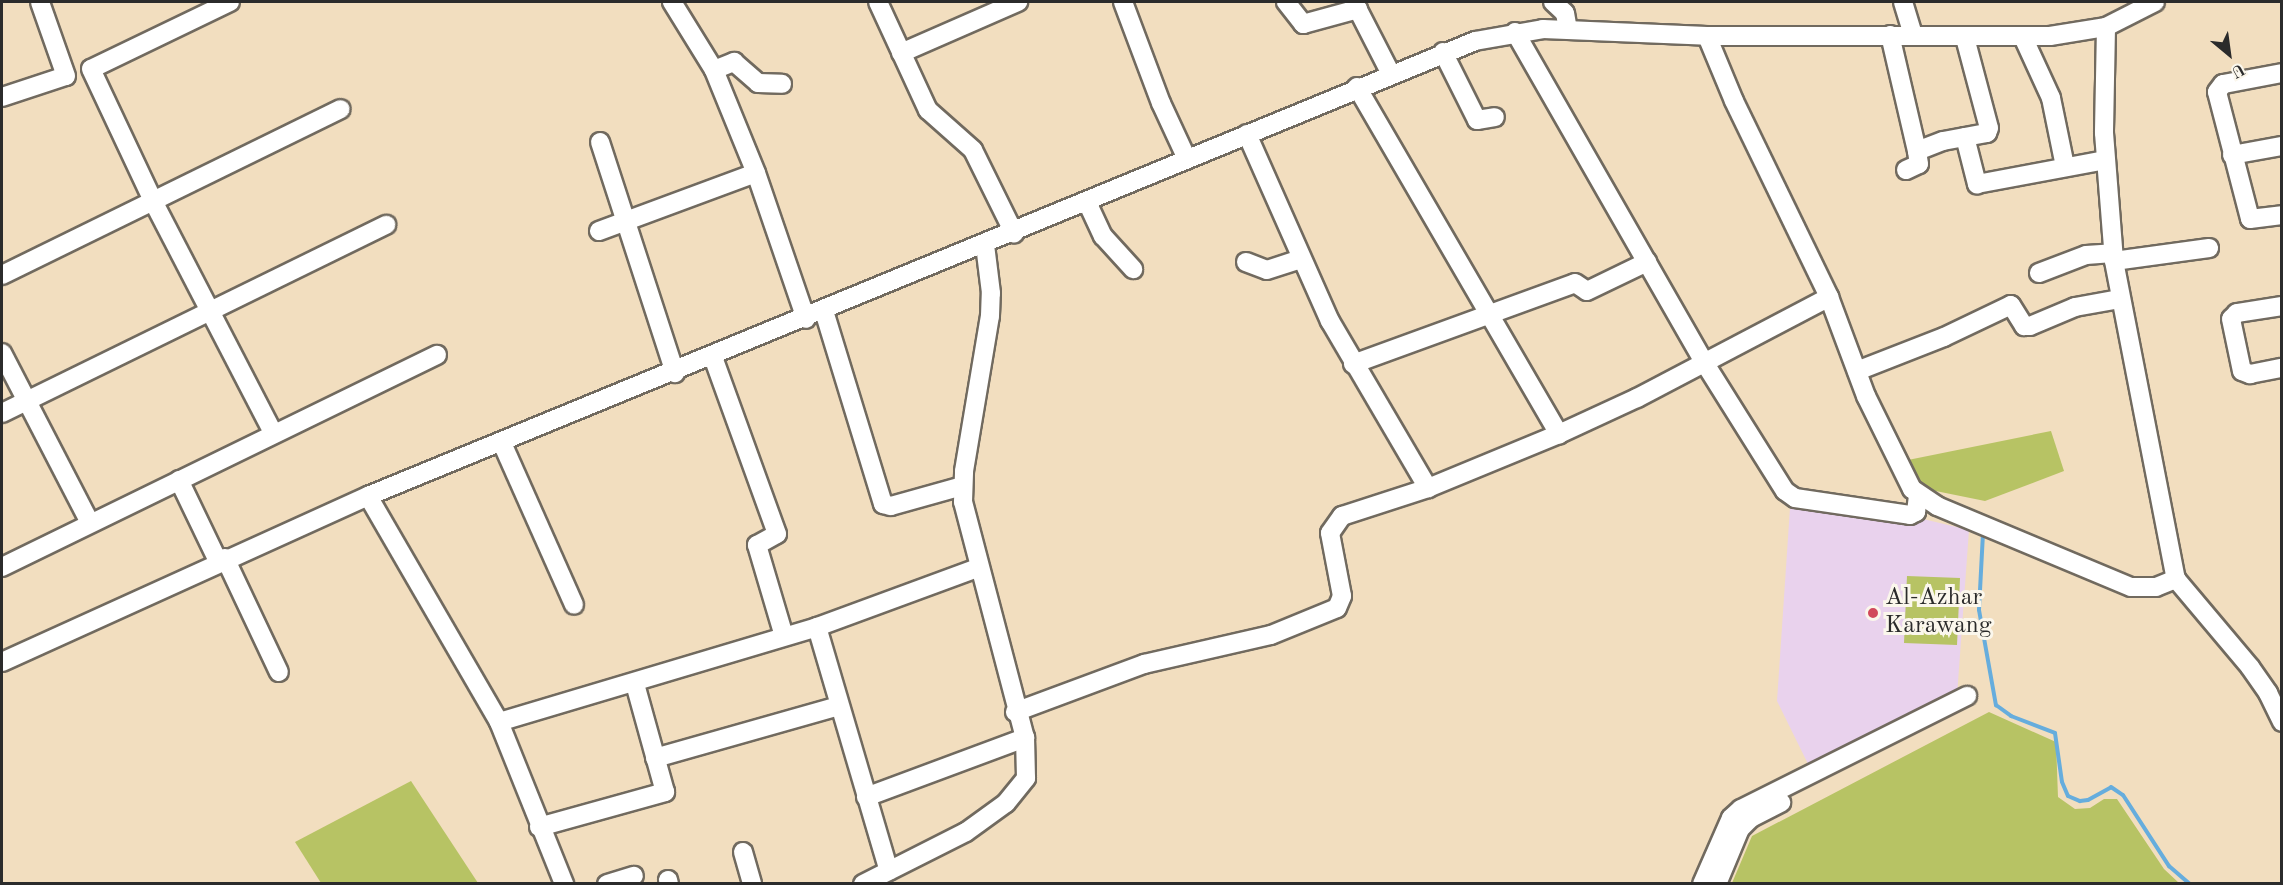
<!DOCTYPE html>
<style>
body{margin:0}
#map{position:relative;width:2283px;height:885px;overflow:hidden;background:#f2debf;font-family:"Old Standard TT",serif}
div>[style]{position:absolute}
.built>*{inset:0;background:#e9d2ed}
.green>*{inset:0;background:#b7c364}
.stream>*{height:4px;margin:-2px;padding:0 2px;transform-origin:2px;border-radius:2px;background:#66addd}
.roads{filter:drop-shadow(2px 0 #716a5f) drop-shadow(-2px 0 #716a5f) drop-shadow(0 2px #716a5f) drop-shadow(0 -2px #716a5f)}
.minor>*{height:18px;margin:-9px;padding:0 9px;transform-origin:9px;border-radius:9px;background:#fff}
.dots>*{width:16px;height:16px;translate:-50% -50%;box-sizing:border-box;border:3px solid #fbf7ec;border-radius:50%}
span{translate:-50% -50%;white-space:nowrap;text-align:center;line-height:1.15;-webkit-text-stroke:6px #fbf7ec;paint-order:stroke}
.poi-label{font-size:24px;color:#2b2b2b}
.left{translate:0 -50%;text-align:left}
.frame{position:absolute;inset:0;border:3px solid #2b2b2b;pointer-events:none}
.north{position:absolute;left:2199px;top:24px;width:60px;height:60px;-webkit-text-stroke:4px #fbf7ec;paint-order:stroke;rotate:151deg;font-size:16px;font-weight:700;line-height:24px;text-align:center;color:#2b2b2b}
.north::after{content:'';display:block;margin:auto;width:21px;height:27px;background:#2b2b2b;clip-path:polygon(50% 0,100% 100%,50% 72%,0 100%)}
</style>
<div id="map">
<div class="built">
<i style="clip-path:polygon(1790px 508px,1919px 518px,1969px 530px,1957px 696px,1810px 768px,1777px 701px)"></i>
</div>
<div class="green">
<i style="clip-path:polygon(2051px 431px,2064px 471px,1985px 501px,1916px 487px,1903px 461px)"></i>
<i style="clip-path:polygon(1907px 576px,1960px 578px,1957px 645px,1904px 643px)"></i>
<i style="clip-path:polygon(1989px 712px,2056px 742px,2058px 797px,2075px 809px,2090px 808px,2104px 799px,2117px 799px,2164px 869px,2179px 883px,1732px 883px,1752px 836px)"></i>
<i style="clip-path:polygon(411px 781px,478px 883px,321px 883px,295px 842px)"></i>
</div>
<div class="stream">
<i style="left:1983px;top:533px;width:77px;rotate:93deg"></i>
<i style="left:1979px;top:610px;width:97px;rotate:79.9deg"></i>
<i style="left:1996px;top:705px;width:19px;rotate:36deg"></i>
<i style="left:2011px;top:716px;width:47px;rotate:21.1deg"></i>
<i style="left:2055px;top:733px;width:49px;rotate:81.9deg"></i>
<i style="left:2062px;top:782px;width:15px;rotate:67deg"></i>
<i style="left:2068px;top:796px;width:13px;rotate:23deg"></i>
<i style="left:2080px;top:801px;width:8px;rotate:-7deg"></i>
<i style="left:2088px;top:800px;width:26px;rotate:-29deg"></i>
<i style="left:2111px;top:787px;width:14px;rotate:34deg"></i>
<i style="left:2123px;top:795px;width:85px;rotate:57.1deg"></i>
<i style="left:2169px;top:866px;width:28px;rotate:41deg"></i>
</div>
<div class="roads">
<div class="minor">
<i style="left:230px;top:2px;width:154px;rotate:154.3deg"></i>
<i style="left:91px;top:69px;width:148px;rotate:64.8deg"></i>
<i style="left:154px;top:203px;width:259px;rotate:62.6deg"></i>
<i style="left:672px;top:2px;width:80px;rotate:58.3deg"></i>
<i style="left:714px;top:70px;width:111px;rotate:67.8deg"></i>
<i style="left:756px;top:173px;width:154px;rotate:71.1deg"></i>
<i style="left:878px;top:2px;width:119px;rotate:65.2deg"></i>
<i style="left:928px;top:110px;width:60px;rotate:41.6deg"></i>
<i style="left:973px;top:150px;width:93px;rotate:63.7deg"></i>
<i style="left:1123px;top:2px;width:108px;rotate:69.4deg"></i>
<i style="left:1161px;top:103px;width:62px;rotate:65.1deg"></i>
<i style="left:1286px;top:2px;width:28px;rotate:52deg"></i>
<i style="left:1303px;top:24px;width:57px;rotate:-15.3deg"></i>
<i style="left:1354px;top:2px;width:81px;rotate:62.8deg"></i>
<i style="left:1553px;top:2px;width:16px;rotate:43deg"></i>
<i style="left:1565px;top:13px;width:17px;rotate:80deg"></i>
<i style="left:1903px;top:2px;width:34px;rotate:73deg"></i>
<i style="left:2106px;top:27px;width:106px;rotate:91.1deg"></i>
<i style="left:2104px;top:133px;width:128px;rotate:85.5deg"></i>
<i style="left:2114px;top:261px;width:324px;rotate:79deg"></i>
<i style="left:2176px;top:579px;width:115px;rotate:49.9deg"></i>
<i style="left:2250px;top:667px;width:32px;rotate:55deg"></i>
<i style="left:2268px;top:693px;width:32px;rotate:64deg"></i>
<i style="left:1515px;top:32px;width:380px;rotate:60.2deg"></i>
<i style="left:1704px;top:362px;width:152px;rotate:57.9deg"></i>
<i style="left:1785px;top:491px;width:12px;rotate:35deg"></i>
<i style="left:1795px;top:498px;width:116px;rotate:8.4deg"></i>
<i style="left:1910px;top:515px;width:7px;rotate:-27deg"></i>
<i style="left:1916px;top:512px;width:17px;rotate:-83deg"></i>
<i style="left:1890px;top:35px;width:119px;rotate:76.9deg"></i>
<i style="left:1707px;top:36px;width:70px;rotate:67.4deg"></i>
<i style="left:1734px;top:101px;width:218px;rotate:64.1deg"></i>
<i style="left:1829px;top:297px;width:106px;rotate:69.5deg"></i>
<i style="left:1866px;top:396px;width:104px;rotate:63.7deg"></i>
<i style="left:1912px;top:489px;width:30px;rotate:34deg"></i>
<i style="left:1937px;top:506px;width:210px;rotate:22.7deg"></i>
<i style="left:2131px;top:587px;width:25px"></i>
<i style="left:2156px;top:587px;width:22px;rotate:-22deg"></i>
<i style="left:2023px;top:37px;width:67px;rotate:65.3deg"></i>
<i style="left:2051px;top:98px;width:69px;rotate:78.4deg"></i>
<i style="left:1443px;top:52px;width:76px;rotate:63.4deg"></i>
<i style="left:1477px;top:120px;width:18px;rotate:-9deg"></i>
<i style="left:901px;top:53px;width:128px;rotate:-23.6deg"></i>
<i style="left:714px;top:70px;width:22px;rotate:-22deg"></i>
<i style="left:734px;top:62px;width:32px;rotate:41deg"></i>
<i style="left:758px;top:83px;width:24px;rotate:2deg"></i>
<i style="left:2282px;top:73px;width:60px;rotate:169.4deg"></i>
<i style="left:2223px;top:84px;width:10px;rotate:127deg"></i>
<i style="left:2217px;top:92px;width:131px;rotate:75.4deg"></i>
<i style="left:2250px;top:219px;width:32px;rotate:-7deg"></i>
<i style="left:1357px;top:87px;width:402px;rotate:59.8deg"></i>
<i style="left:2px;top:97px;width:67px;rotate:-18.2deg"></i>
<i style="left:66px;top:76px;width:78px;rotate:-109.4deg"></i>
<i style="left:1247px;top:134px;width:205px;rotate:66.1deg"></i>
<i style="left:1330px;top:321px;width:194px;rotate:59.6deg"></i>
<i style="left:1965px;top:137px;width:49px;rotate:75.7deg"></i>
<i style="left:1977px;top:184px;width:130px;rotate:-10.6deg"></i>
<i style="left:600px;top:142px;width:243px;rotate:72deg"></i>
<i style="left:2232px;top:155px;width:51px;rotate:-10.2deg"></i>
<i style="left:1906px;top:170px;width:14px;rotate:-25deg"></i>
<i style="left:1919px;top:164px;width:13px;rotate:-99deg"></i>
<i style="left:1917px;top:151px;width:28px;rotate:-21deg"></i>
<i style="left:1943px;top:141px;width:45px;rotate:-10.3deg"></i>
<i style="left:1987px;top:133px;width:5px;rotate:-68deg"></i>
<i style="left:1989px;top:128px;width:93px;rotate:-104.9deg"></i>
<i style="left:1087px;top:202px;width:38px;rotate:65deg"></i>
<i style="left:1103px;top:236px;width:45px;rotate:47.7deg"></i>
<i style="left:599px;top:231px;width:167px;rotate:-20.3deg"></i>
<i style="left:2114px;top:261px;width:96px;rotate:-7.8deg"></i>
<i style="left:1246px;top:262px;width:22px;rotate:21deg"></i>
<i style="left:1267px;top:270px;width:36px;rotate:-18deg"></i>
<i style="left:2039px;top:273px;width:50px;rotate:-21deg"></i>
<i style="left:2086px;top:255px;width:27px;rotate:-4deg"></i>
<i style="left:2px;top:275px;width:377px;rotate:-26.1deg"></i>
<i style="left:2282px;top:306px;width:46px;rotate:171.2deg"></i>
<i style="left:2237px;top:313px;width:8px;rotate:135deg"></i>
<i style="left:2231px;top:319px;width:53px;rotate:78.1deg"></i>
<i style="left:2242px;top:371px;width:9px;rotate:21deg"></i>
<i style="left:2250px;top:374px;width:33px;rotate:-11deg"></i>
<i style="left:824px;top:311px;width:202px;rotate:73deg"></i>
<i style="left:883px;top:504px;width:8px;rotate:14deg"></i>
<i style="left:891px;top:506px;width:74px;rotate:-15.7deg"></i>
<i style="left:2px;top:353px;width:191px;rotate:62.6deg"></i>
<i style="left:713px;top:357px;width:188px;rotate:70.1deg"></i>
<i style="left:777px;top:534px;width:23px;rotate:151deg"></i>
<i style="left:757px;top:545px;width:95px;rotate:73.5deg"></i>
<i style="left:1353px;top:364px;width:236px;rotate:-20deg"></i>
<i style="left:1575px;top:283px;width:14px;rotate:34deg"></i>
<i style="left:1587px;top:291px;width:67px;rotate:-25.8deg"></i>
<i style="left:1857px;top:371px;width:93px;rotate:-21.3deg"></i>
<i style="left:1944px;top:337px;width:74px;rotate:-25.5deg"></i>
<i style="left:2011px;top:305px;width:25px;rotate:58deg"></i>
<i style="left:2024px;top:326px;width:6px"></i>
<i style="left:2030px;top:326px;width:49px;rotate:-22.9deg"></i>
<i style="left:2075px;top:307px;width:46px;rotate:-10.1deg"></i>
<i style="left:2px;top:413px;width:428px;rotate:-26.1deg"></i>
<i style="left:502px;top:443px;width:177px;rotate:66deg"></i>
<i style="left:179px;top:480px;width:90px;rotate:64.3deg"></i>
<i style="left:368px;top:496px;width:261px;rotate:59.9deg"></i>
<i style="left:499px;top:722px;width:175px;rotate:68.1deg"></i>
<i style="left:225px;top:558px;width:126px;rotate:64.7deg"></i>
<i style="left:2px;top:567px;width:484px;rotate:-26deg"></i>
<i style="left:817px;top:627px;width:254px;rotate:73.6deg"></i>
<i style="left:2px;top:662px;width:402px;rotate:-24.4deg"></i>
<i style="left:368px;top:496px;width:1197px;rotate:-22.34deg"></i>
<i style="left:1475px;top:41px;width:69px;rotate:-10deg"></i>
<i style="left:1543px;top:29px;width:164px;rotate:2.4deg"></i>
<i style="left:1707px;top:36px;width:343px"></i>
<i style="left:2050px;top:36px;width:57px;rotate:-9.1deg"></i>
<i style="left:2106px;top:27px;width:55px;rotate:-27deg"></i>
<i style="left:1015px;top:712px;width:138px;rotate:-20.4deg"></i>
<i style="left:1144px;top:664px;width:130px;rotate:-12.9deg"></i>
<i style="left:1271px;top:635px;width:71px;rotate:-22.2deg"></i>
<i style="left:1337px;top:608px;width:13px;rotate:-67deg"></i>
<i style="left:1342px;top:596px;width:64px;rotate:-100.8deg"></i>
<i style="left:1330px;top:533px;width:21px;rotate:-55deg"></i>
<i style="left:1342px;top:516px;width:90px;rotate:-18deg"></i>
<i style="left:1428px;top:488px;width:142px;rotate:-22.4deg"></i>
<i style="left:1559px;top:434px;width:86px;rotate:-24.8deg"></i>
<i style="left:1637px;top:398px;width:217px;rotate:-27.7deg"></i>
<i style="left:499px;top:722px;width:332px;rotate:-16.6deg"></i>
<i style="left:817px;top:627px;width:171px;rotate:-20.2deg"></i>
<i style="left:655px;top:758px;width:191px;rotate:-15.8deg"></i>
<i style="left:866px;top:797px;width:170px;rotate:-20.4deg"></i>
<i style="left:539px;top:827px;width:131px;rotate:-15.5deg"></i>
<i style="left:665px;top:792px;width:112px;rotate:-105.5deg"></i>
<i style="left:743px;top:852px;width:33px;rotate:74deg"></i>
<i style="left:668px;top:880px;width:4px;rotate:76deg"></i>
<i style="left:607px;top:884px;width:28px;rotate:-17deg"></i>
<i style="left:863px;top:884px;width:115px;rotate:-26.8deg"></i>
<i style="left:966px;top:832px;width:49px;rotate:-35.9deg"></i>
<i style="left:1006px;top:803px;width:32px;rotate:-51deg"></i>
<i style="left:1026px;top:778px;width:40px;rotate:-91.4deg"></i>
<i style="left:1025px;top:738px;width:244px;rotate:-104.7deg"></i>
<i style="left:963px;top:502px;width:31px;rotate:-88deg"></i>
<i style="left:964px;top:471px;width:157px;rotate:-80.5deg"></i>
<i style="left:990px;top:316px;width:23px;rotate:-88deg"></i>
<i style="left:991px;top:293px;width:48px;rotate:-97.1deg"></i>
<i style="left:1702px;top:884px;width:72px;rotate:-66.3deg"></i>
<i style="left:1731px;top:818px;width:13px;rotate:-42deg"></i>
<i style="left:1741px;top:809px;width:253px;rotate:-26.6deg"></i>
<i style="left:1717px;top:884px;width:60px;rotate:-67.3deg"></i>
<i style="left:1740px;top:829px;width:16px;rotate:-45deg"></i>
<i style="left:1751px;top:818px;width:34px;rotate:-27deg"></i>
</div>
</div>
<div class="dots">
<i style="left:1873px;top:613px;background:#d1495b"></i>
</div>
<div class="poi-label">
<span class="left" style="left:1885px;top:613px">Al-Azhar<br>Karawang</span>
</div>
<div class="frame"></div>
<div class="north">U</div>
</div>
